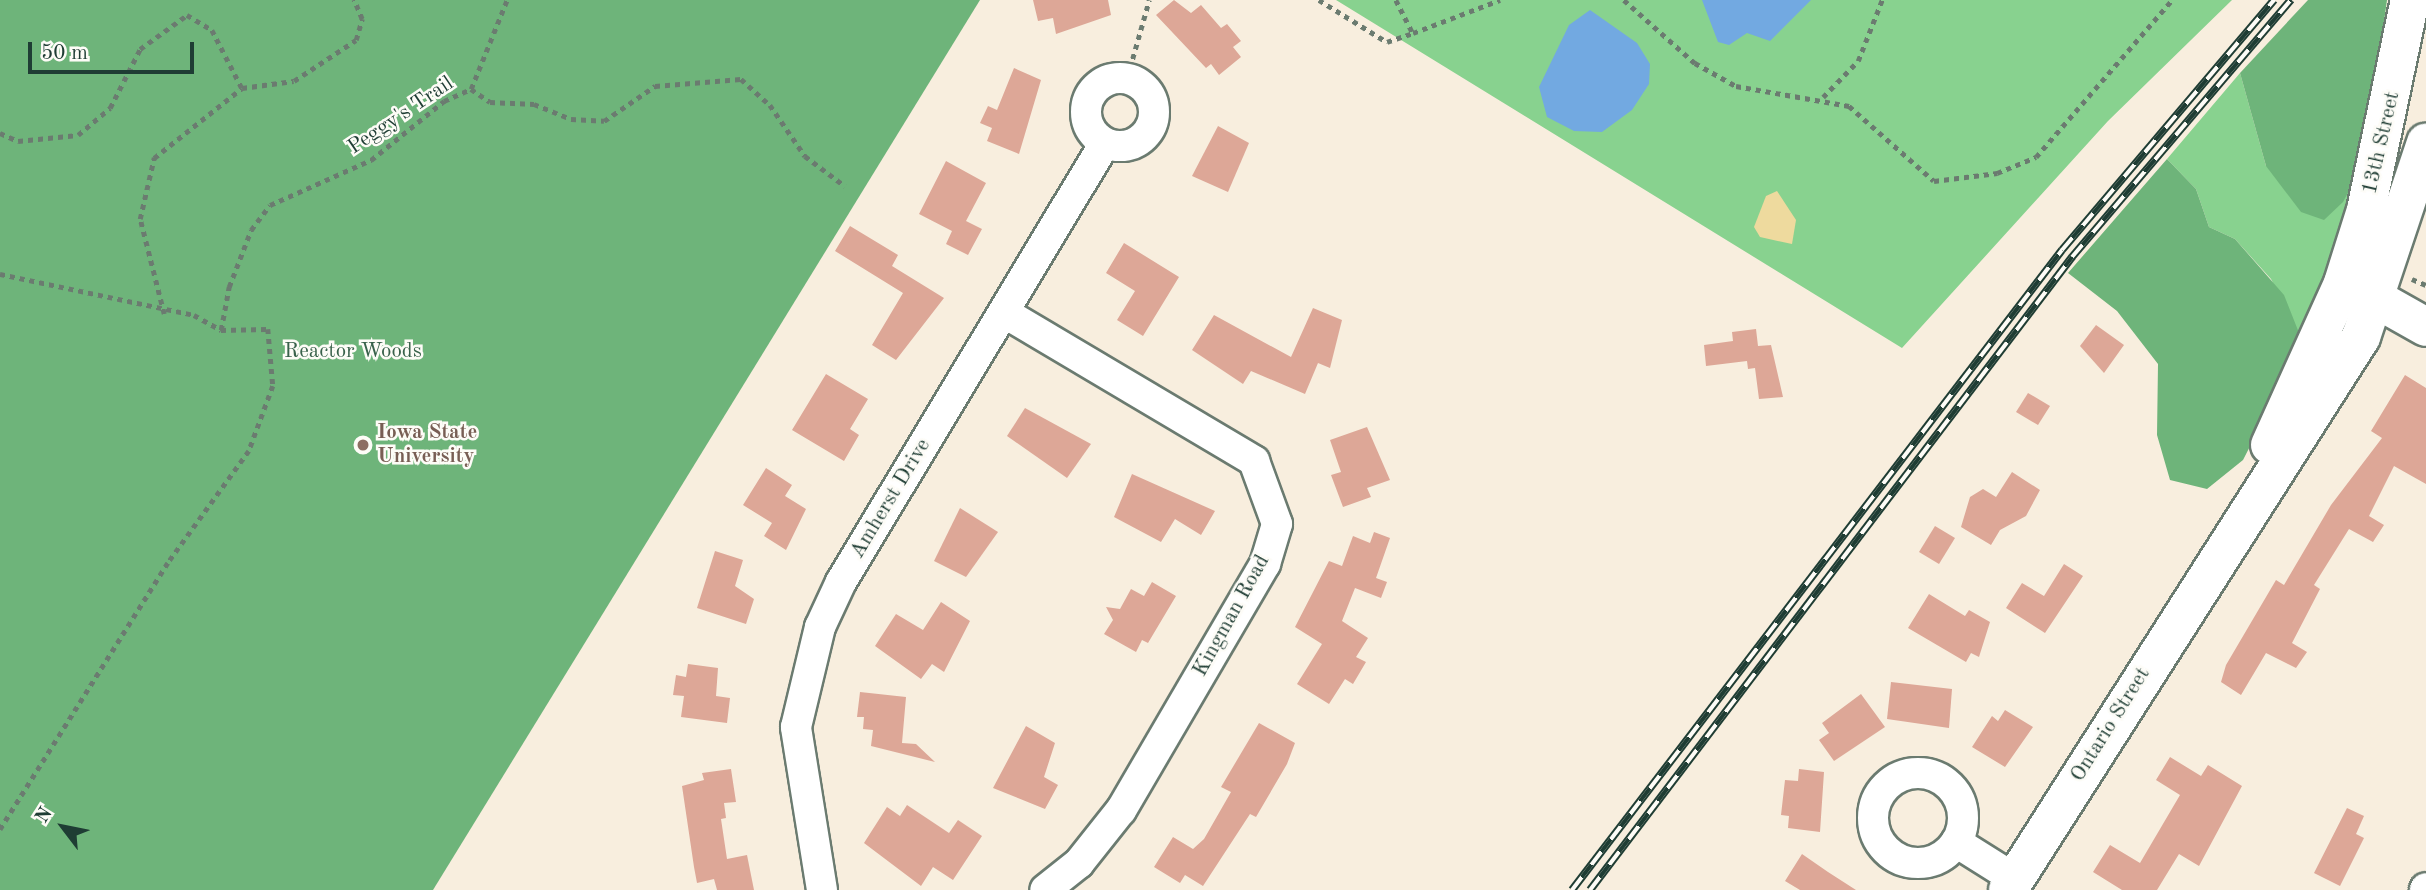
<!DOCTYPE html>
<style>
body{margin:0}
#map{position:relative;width:2426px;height:890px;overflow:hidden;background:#f8eede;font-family:"Old Standard TT",serif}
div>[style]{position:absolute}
.green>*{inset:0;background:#88d28f}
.forest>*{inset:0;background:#6eb47a}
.sand>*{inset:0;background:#eeda9e}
.water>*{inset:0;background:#72a9e1}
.building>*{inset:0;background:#dda797}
.path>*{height:4.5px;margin-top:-2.25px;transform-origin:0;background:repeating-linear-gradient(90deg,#6b7b70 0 5px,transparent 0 10px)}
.roads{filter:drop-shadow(2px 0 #6b7b70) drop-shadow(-2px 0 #6b7b70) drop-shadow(0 2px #6b7b70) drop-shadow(0 -2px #6b7b70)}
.minor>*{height:30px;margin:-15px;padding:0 15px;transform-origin:15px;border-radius:15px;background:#fff}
.minor>.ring{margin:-15px;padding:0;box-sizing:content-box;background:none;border:30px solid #fff;border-radius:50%}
.major>*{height:38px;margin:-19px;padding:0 19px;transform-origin:19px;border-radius:19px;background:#fff}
.rail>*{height:8px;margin-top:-4px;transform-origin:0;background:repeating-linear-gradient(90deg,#fdfcf7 0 16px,#1f3d34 0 32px);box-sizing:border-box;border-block:2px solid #1f3d34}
.dots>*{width:19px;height:19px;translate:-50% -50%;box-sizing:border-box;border:4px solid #fdfcf7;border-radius:50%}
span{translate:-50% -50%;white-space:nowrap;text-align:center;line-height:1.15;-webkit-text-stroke:5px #fdfcf7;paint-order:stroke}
.street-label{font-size:21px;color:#1f3d34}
.park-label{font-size:21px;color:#39624b}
.education-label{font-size:21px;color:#785e54;font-weight:700}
.left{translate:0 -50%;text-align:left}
.north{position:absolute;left:28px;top:792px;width:70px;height:70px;-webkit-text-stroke:5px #fdfcf7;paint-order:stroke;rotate:302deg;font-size:19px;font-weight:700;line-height:28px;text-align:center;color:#1f3d34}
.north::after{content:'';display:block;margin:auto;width:24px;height:32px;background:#1f3d34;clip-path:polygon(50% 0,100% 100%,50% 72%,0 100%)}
.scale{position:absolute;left:28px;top:42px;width:166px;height:32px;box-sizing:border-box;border:4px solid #1f3d34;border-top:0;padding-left:9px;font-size:21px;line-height:24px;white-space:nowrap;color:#1f3d34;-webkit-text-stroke:5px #fdfcf7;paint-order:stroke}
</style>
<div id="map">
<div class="green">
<i style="clip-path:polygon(1336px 0,2232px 0,2108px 121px,1902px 348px)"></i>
<i style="clip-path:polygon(2240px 73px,2266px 166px,2365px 161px,2303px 343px,2271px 279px,2235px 239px,2209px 227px,2196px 189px,2167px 159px)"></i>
</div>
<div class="forest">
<i style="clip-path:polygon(0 0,980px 0,433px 890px,0 890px)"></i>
<i style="clip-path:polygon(2308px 0,2387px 0,2365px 161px,2343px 202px,2324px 220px,2301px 212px,2266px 166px,2240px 73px)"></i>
<i style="clip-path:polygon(2167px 159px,2196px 189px,2209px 227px,2235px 239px,2284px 295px,2303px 343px,2243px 460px,2207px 489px,2170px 480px,2157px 435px,2158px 364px,2117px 311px,2068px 273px)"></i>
</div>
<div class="sand">
<i style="clip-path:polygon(1777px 191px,1796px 220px,1792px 244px,1760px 237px,1754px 227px,1766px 196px)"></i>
</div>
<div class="water">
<i style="clip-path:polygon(1702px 0,1811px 0,1770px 41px,1747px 33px,1729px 45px,1718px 42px)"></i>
<i style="clip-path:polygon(1590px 10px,1637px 43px,1650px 64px,1649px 84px,1632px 110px,1602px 132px,1574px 131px,1547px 117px,1539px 87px,1569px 25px)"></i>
</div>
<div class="building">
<i style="clip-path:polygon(1033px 0,1108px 0,1111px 15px,1056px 34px,1053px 18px,1038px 21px)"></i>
<i style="clip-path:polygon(1174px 0,1191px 13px,1201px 5px,1221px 28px,1227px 24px,1241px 41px,1233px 47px,1241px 57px,1219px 75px,1211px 64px,1206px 68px,1156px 15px)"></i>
<i style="clip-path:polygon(1014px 68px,1041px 80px,1019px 154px,987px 141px,992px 128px,980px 123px,988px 106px,997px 110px)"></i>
<i style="clip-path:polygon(1218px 126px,1249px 143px,1228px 192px,1192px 176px)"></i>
<i style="clip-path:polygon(946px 161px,986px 183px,966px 221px,982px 229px,968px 255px,946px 244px,952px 231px,919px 214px)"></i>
<i style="clip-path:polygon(850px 226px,898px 255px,892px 266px,944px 298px,896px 360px,872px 345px,903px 293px,835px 251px)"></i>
<i style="clip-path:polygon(1124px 243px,1179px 277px,1143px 336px,1117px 320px,1135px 291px,1106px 273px)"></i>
<i style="clip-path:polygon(1313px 308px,1342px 320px,1330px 368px,1318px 363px,1305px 394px,1251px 371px,1243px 384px,1192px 350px,1214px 315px,1291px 357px)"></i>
<i style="clip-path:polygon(2096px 325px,2124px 345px,2104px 373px,2080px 346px)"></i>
<i style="clip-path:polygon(1756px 329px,1758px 346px,1771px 345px,1783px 397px,1759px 399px,1755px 368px,1748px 369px,1747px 361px,1706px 366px,1704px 345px,1733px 341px,1732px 332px)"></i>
<i style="clip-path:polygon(826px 374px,868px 399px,850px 429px,859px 435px,844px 461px,792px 430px)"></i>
<i style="clip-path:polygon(2405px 375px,2426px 388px,2426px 484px,2394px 466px,2369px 516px,2384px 525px,2373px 542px,2349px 529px,2314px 585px,2320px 589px,2292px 643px,2307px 652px,2296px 668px,2266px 653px,2241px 695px,2221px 682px,2226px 665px,2276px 580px,2284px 585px,2331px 505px,2382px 438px,2371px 431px)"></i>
<i style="clip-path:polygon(2028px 393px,2050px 406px,2038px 425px,2016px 412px)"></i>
<i style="clip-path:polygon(1025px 408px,1091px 444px,1067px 478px,1007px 436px)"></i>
<i style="clip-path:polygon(1367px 427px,1390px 480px,1367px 488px,1371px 497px,1343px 507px,1331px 475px,1341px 472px,1330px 440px)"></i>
<i style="clip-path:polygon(766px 468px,792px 485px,785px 496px,806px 509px,786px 550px,764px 536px,772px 523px,743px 505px)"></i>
<i style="clip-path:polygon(2012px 472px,2040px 490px,2026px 516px,2000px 530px,1991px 545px,1961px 527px,1970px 497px,1983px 489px,1996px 497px)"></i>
<i style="clip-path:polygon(1132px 474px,1215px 511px,1201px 535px,1175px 519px,1161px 542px,1114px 517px)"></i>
<i style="clip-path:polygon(960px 508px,998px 532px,966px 577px,934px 561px)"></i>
<i style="clip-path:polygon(1935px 526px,1955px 538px,1939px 564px,1919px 552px)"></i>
<i style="clip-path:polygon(1374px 532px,1390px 538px,1376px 578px,1387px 582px,1381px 598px,1355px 588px,1342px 621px,1368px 638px,1356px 657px,1366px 662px,1353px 684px,1345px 679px,1329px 704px,1297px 684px,1322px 644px,1295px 627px,1329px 561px,1342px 566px,1353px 536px,1370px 543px)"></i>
<i style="clip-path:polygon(715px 551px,743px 560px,735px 586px,754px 599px,746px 624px,697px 608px)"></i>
<i style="clip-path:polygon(2064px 564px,2083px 576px,2045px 633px,2006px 608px,2022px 583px,2044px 596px)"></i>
<i style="clip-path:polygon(1152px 582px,1176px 596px,1148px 643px,1142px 640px,1136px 652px,1104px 634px,1113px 620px,1106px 607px,1120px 609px,1131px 589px,1144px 596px)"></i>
<i style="clip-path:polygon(1929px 594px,1965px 616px,1969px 610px,1990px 622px,1979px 657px,1971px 653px,1966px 662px,1908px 628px)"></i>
<i style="clip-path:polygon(941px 602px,970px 621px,944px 672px,932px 664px,921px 679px,875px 646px,896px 614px,923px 630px)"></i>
<i style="clip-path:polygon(688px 664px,718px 668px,716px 696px,730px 698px,727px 723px,681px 717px,684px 696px,673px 695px,676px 675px,686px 677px)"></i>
<i style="clip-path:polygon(1891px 682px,1952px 689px,1949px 728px,1887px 719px)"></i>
<i style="clip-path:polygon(860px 692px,906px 697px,902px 743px,916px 744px,935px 762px,871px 746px,873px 730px,863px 729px,864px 717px,857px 717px)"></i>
<i style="clip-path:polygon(1861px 694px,1885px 727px,1834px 761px,1819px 740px,1829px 733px,1822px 723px)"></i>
<i style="clip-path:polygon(2005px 710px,2033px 727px,2005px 767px,1972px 747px,1992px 716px,1998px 721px)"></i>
<i style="clip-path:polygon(1259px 723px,1295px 743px,1287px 764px,1256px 817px,1250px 814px,1203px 886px,1185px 875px,1180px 883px,1154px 867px,1173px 837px,1193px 849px,1204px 839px,1231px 792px,1221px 787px)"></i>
<i style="clip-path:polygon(1026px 726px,1055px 743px,1044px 777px,1058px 785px,1045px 809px,993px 788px)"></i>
<i style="clip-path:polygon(2170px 757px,2201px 776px,2208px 765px,2242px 786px,2199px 866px,2179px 854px,2157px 890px,2122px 890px,2093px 872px,2110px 845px,2140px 863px,2180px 795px,2156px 780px)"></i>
<i style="clip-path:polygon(731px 769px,736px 802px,724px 803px,726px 818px,721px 819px,727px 859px,747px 855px,754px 890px,717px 890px,714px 879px,697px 883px,694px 867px,682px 786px,704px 780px,702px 773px)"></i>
<i style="clip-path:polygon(1799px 769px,1824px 772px,1820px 832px,1788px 828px,1789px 816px,1781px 815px,1785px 780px,1798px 781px)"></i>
<i style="clip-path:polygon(907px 805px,949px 833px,958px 820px,982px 836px,953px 880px,933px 867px,921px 886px,864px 843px,887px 807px,900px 816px)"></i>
<i style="clip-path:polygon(2347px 808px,2364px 816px,2356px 834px,2364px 838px,2340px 886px,2314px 873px)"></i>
<i style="clip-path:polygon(1802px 854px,1828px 872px,1856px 890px,1800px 890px,1785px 881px)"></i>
</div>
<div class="path">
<i style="left:1319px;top:0;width:80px;rotate:31.7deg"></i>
<i style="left:1387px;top:42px;width:28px;rotate:-19deg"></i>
<i style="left:1396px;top:0;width:37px;rotate:63deg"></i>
<i style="left:1413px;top:33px;width:93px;rotate:-20.8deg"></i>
<i style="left:1624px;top:0;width:95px;rotate:41.6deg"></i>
<i style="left:1695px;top:63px;width:47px;rotate:29.3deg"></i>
<i style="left:1736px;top:86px;width:115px;rotate:10deg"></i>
<i style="left:1849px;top:106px;width:113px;rotate:41.4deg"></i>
<i style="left:1934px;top:181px;width:64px;rotate:-7.2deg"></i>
<i style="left:1997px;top:173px;width:42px;rotate:-22.3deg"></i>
<i style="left:2036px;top:157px;width:208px;rotate:-49.1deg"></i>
<i style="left:1127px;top:78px;width:81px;rotate:-74.2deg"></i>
<i style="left:471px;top:89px;width:23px;rotate:34deg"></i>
<i style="left:490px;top:102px;width:44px;rotate:2.6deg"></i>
<i style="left:534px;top:104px;width:40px;rotate:22deg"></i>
<i style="left:571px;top:119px;width:33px;rotate:3deg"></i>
<i style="left:604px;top:121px;width:62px;rotate:-34.5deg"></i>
<i style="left:655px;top:86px;width:86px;rotate:-4.7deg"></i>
<i style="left:741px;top:79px;width:39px;rotate:42deg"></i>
<i style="left:770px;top:105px;width:62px;rotate:55.5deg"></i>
<i style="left:805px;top:156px;width:50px;rotate:36.9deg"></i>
<i style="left:1823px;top:97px;width:50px;rotate:-45.8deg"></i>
<i style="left:1858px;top:61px;width:66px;rotate:-68.5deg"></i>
<i style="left:0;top:133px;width:20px;rotate:24deg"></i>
<i style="left:18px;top:141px;width:60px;rotate:-5.7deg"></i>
<i style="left:78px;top:135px;width:42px;rotate:-40.2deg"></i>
<i style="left:110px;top:108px;width:66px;rotate:-63deg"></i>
<i style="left:140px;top:49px;width:58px;rotate:-35.9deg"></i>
<i style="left:187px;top:15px;width:29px;rotate:31deg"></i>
<i style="left:212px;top:30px;width:65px;rotate:62.7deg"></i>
<i style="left:0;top:274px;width:198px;rotate:11.9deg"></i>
<i style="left:194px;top:315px;width:31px;rotate:29deg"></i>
<i style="left:221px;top:330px;width:47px;rotate:-1.2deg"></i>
<i style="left:268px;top:329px;width:57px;rotate:85deg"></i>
<i style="left:273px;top:386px;width:69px;rotate:110.3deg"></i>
<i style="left:249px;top:451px;width:138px;rotate:125.9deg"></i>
<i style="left:168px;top:563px;width:315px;rotate:122.2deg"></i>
<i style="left:2412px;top:279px;width:15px;rotate:23deg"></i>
<i style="left:164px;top:314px;width:98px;rotate:-104.2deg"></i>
<i style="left:140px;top:219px;width:63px;rotate:-77.1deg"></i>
<i style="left:154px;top:158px;width:112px;rotate:-38.5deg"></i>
<i style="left:242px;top:88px;width:52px;rotate:-7.7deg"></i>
<i style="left:294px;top:81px;width:74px;rotate:-33.5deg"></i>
<i style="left:356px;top:40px;width:22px;rotate:-74deg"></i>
<i style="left:362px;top:19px;width:21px;rotate:-113deg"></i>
<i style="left:221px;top:330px;width:44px;rotate:-79.5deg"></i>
<i style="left:229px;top:287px;width:61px;rotate:-68.9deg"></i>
<i style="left:251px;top:230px;width:31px;rotate:-53deg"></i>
<i style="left:270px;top:205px;width:111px;rotate:-24deg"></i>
<i style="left:371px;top:160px;width:94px;rotate:-38.9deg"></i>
<i style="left:444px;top:101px;width:30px;rotate:-24deg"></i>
<i style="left:471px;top:89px;width:96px;rotate:-68deg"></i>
</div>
<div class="roads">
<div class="minor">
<i class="ring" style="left:1086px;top:78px;width:38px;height:38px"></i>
<i style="left:1005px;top:313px;width:290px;rotate:30.7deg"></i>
<i style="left:1254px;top:461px;width:67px;rotate:69.9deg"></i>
<i style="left:1277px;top:524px;width:42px;rotate:106.7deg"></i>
<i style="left:1265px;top:564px;width:285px;rotate:120.3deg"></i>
<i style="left:1121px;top:810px;width:68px;rotate:128.4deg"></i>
<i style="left:1079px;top:863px;width:43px;rotate:141.5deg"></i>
<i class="ring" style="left:1873px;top:773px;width:60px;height:60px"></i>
<i style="left:1956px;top:842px;width:70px;rotate:32.1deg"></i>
<i style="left:822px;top:890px;width:165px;rotate:-99.1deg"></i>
<i style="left:796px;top:727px;width:103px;rotate:-76.5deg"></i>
<i style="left:820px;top:627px;width:50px;rotate:-65deg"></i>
<i style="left:841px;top:582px;width:512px;rotate:-58.98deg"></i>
<i style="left:2425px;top:890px;width:2px;rotate:-63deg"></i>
</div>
<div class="major">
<i style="left:2355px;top:287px;width:81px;rotate:29.4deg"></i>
<i style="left:2270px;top:445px;width:178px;rotate:-65.7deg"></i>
<i style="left:2343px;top:283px;width:77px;rotate:-72.5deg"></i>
<i style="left:2366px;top:210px;width:215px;rotate:-78.2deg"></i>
<i style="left:2008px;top:890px;width:656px;rotate:-57.45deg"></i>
<i style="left:2361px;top:337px;width:205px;rotate:-71.5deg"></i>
</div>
</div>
<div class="rail">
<i style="left:1572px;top:890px;width:806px;rotate:-52.56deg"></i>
<i style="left:2062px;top:250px;width:328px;rotate:-49.7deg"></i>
<i style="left:1590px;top:890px;width:796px;rotate:-52.71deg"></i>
<i style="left:2072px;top:257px;width:338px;rotate:-49.6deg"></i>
</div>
<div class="dots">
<i style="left:363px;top:445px;background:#8d6e63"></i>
</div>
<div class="street-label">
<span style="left:401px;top:116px;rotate:-34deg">Peggy's Trail</span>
<span style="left:2382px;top:143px;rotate:-77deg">13th Street</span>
<span style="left:891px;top:499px;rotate:-59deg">Amherst Drive</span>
<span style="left:1232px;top:616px;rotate:-61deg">Kingman Road</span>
<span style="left:2111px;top:725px;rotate:-58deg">Ontario Street</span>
</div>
<div class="park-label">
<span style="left:353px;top:352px">Reactor Woods</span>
</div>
<div class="education-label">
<span class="left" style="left:377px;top:445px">Iowa State<br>University</span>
</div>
<div class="north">N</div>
<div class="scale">50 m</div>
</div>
